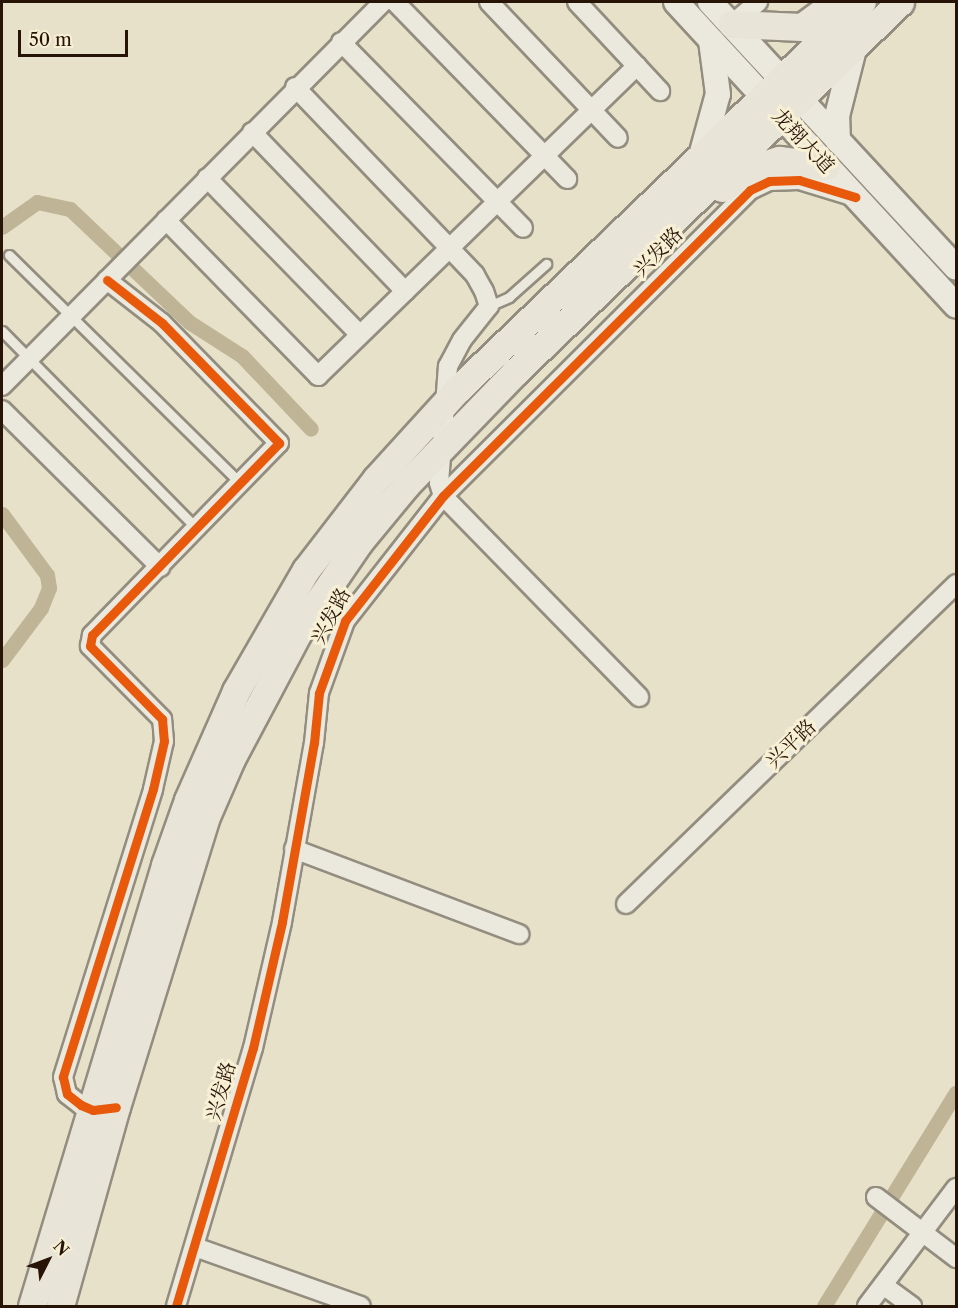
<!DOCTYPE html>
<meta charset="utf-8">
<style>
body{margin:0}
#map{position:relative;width:958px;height:1308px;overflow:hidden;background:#e7e1ca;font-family:"Libre Caslon Text","Noto Serif SC",serif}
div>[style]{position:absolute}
.canal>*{height:15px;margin:-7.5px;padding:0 7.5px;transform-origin:7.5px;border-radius:7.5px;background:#bfb496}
.roads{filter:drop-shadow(2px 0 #938d7f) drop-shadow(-2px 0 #938d7f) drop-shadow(0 2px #938d7f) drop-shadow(0 -2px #938d7f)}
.lane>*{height:9px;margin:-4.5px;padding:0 4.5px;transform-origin:4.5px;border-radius:4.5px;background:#ebe9dd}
.street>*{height:18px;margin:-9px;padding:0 9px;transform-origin:9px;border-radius:9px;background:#ebe9dd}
.secondary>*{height:24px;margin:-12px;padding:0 12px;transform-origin:12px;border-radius:12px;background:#ebe9dd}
.primary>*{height:27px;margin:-13.5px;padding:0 13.5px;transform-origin:13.5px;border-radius:13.5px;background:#e8e4d7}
.cycleway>*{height:9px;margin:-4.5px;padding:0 4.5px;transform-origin:4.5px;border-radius:4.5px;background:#e8590c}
span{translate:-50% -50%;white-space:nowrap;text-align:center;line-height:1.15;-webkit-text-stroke:6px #f7f0d5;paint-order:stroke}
.street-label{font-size:20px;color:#281407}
.frame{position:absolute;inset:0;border:3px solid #281407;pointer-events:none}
.north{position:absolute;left:18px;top:1230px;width:60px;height:60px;-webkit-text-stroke:4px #f7f0d5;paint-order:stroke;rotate:48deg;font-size:16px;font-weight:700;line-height:24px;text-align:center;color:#281407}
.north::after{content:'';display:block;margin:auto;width:21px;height:27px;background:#281407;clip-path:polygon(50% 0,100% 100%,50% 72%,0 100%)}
.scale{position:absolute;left:18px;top:30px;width:110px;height:27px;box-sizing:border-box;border:3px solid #281407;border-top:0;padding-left:8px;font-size:18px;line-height:21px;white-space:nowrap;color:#281407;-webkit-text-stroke:4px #f7f0d5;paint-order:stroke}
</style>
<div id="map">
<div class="canal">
<i style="left:2px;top:227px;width:43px;rotate:-35.5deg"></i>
<i style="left:37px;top:202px;width:34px;rotate:12deg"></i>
<i style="left:70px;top:209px;width:164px;rotate:43.5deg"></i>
<i style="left:189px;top:322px;width:63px;rotate:32.7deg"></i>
<i style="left:242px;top:356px;width:100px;rotate:46.6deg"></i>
<i style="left:2px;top:514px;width:76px;rotate:53.6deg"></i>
<i style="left:47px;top:575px;width:13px;rotate:81deg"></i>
<i style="left:49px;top:588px;width:22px;rotate:112deg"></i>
<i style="left:41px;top:608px;width:65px;rotate:126.9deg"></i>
<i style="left:824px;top:1306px;width:251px;rotate:-58.3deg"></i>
</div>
<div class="roads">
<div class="lane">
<i style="left:9px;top:255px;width:325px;rotate:44.6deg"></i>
<i style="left:489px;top:306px;width:22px;rotate:-24deg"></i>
<i style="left:509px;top:297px;width:50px;rotate:-41.7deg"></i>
<i style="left:2px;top:331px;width:278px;rotate:45.4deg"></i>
</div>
<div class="street">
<i style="left:395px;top:2px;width:247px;rotate:45.8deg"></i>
<i style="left:489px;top:2px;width:187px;rotate:46.5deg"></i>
<i style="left:577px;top:2px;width:122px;rotate:47deg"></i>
<i style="left:732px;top:24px;width:34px;rotate:-40deg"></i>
<i style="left:341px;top:42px;width:260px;rotate:45.6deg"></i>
<i style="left:295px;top:87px;width:260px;rotate:46.2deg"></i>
<i style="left:475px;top:275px;width:18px;rotate:61deg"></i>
<i style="left:484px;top:291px;width:16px;rotate:72deg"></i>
<i style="left:489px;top:306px;width:43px;rotate:128.5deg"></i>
<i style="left:462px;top:340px;width:30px;rotate:118deg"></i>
<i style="left:448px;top:366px;width:117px;rotate:94.4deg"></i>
<i style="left:439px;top:483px;width:14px;rotate:73deg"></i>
<i style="left:443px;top:496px;width:281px;rotate:45.7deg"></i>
<i style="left:252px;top:132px;width:221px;rotate:46.1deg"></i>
<i style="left:207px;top:178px;width:219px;rotate:45.7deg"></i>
<i style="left:166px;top:220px;width:218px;rotate:45.7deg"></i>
<i style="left:318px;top:376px;width:445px;rotate:-44.2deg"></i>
<i style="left:2px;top:386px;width:541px;rotate:-45.22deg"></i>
<i style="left:2px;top:410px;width:223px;rotate:44.8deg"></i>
<i style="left:294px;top:849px;width:241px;rotate:20.7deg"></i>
<i style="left:626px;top:904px;width:460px;rotate:-44.1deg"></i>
<i style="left:101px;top:1109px;width:20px;rotate:-169deg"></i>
<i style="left:81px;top:1105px;width:18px;rotate:-142deg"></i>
<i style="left:67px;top:1094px;width:17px;rotate:-103deg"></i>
<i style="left:63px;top:1077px;width:302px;rotate:-72.6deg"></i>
<i style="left:153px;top:789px;width:49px;rotate:-77.1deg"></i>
<i style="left:164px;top:741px;width:22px;rotate:-95deg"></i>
<i style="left:162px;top:719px;width:103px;rotate:-134.6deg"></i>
<i style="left:90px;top:646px;width:11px;rotate:-80deg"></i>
<i style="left:92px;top:635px;width:268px;rotate:-45.8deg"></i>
<i style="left:279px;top:443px;width:168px;rotate:-134.3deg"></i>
<i style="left:162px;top:323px;width:70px;rotate:-142deg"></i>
<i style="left:876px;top:1197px;width:101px;rotate:37.3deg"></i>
<i style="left:195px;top:1247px;width:176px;rotate:19.6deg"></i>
<i style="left:883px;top:1285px;width:36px;rotate:36deg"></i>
<i style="left:176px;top:1306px;width:269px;rotate:-73.4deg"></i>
<i style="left:253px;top:1048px;width:129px;rotate:-77deg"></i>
<i style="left:282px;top:922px;width:182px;rotate:-79.9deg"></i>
<i style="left:314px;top:743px;width:50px;rotate:-84.3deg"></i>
<i style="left:319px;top:693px;width:77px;rotate:-70.1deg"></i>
<i style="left:345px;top:621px;width:159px;rotate:-51.9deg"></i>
<i style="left:443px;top:496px;width:433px;rotate:-44.9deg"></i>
<i style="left:750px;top:190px;width:21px;rotate:-25deg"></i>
<i style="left:769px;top:181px;width:30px;rotate:-2deg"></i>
<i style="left:799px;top:180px;width:59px;rotate:16.9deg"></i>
<i style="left:867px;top:1306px;width:148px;rotate:-53deg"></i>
</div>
<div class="secondary">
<i style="left:676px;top:2px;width:413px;rotate:47.3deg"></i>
<i style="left:710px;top:2px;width:362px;rotate:47.2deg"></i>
<i style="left:838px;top:141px;width:25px;rotate:-92deg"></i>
<i style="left:837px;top:116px;width:73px;rotate:-75.8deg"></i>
<i style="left:701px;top:156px;width:64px;rotate:-74.7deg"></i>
<i style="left:718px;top:94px;width:53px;rotate:-97.5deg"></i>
</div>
<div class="primary">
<i style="left:732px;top:24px;width:70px;rotate:2.5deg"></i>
<i style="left:802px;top:27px;width:42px;rotate:-36.3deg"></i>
<i style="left:722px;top:188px;width:41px;rotate:-31deg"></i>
<i style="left:757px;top:167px;width:23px;rotate:-18deg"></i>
<i style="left:779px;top:160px;width:47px;rotate:7.3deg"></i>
<i style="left:32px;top:1306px;width:461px;rotate:-73.2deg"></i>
<i style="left:165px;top:865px;width:69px;rotate:-70.5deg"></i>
<i style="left:188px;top:800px;width:119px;rotate:-66.2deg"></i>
<i style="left:236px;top:691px;width:140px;rotate:-60deg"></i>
<i style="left:306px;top:570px;width:115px;rotate:-52.4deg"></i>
<i style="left:376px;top:479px;width:122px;rotate:-47.7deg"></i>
<i style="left:458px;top:389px;width:559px;rotate:-43.77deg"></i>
<i style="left:60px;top:1306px;width:207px;rotate:-74.3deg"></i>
<i style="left:116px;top:1107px;width:301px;rotate:-72.8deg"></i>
<i style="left:205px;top:819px;width:65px;rotate:-66.6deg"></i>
<i style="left:231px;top:759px;width:149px;rotate:-62.1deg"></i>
<i style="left:301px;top:627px;width:103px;rotate:-55.7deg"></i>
<i style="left:359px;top:542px;width:74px;rotate:-50.5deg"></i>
<i style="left:406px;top:485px;width:157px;rotate:-46deg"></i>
<i style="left:515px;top:372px;width:534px;rotate:-43.86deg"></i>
</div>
</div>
<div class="cycleway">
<i style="left:107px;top:280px;width:70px;rotate:38deg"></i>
<i style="left:162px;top:323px;width:168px;rotate:45.7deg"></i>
<i style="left:279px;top:443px;width:268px;rotate:134.2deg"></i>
<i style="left:92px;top:635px;width:11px;rotate:100deg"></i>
<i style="left:90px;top:646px;width:103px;rotate:45.4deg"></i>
<i style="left:162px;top:719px;width:22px;rotate:85deg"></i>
<i style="left:164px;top:741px;width:49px;rotate:102.9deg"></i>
<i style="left:153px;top:789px;width:302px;rotate:107.4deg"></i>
<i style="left:63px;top:1077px;width:17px;rotate:77deg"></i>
<i style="left:67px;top:1094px;width:18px;rotate:38deg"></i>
<i style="left:81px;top:1105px;width:13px;rotate:23deg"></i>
<i style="left:93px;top:1110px;width:23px;rotate:-7deg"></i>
<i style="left:176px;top:1306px;width:269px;rotate:-73.4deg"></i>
<i style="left:253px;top:1048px;width:129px;rotate:-77deg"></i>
<i style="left:282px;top:922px;width:182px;rotate:-79.9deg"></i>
<i style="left:314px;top:743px;width:50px;rotate:-84.3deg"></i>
<i style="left:319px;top:693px;width:77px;rotate:-70.1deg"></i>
<i style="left:345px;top:621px;width:159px;rotate:-51.9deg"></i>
<i style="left:443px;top:496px;width:433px;rotate:-44.9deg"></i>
<i style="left:750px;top:190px;width:21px;rotate:-25deg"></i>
<i style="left:769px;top:181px;width:30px;rotate:-2deg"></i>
<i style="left:799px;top:180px;width:59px;rotate:16.9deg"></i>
</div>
<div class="street-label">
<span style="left:803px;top:141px;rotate:47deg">龙翔大道</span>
<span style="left:658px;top:252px;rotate:-45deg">兴发路</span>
<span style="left:331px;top:616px;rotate:-62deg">兴发路</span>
<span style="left:791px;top:744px;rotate:-44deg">兴平路</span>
<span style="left:221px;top:1091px;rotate:-74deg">兴发路</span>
</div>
<div class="frame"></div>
<div class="north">N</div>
<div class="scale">50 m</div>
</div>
